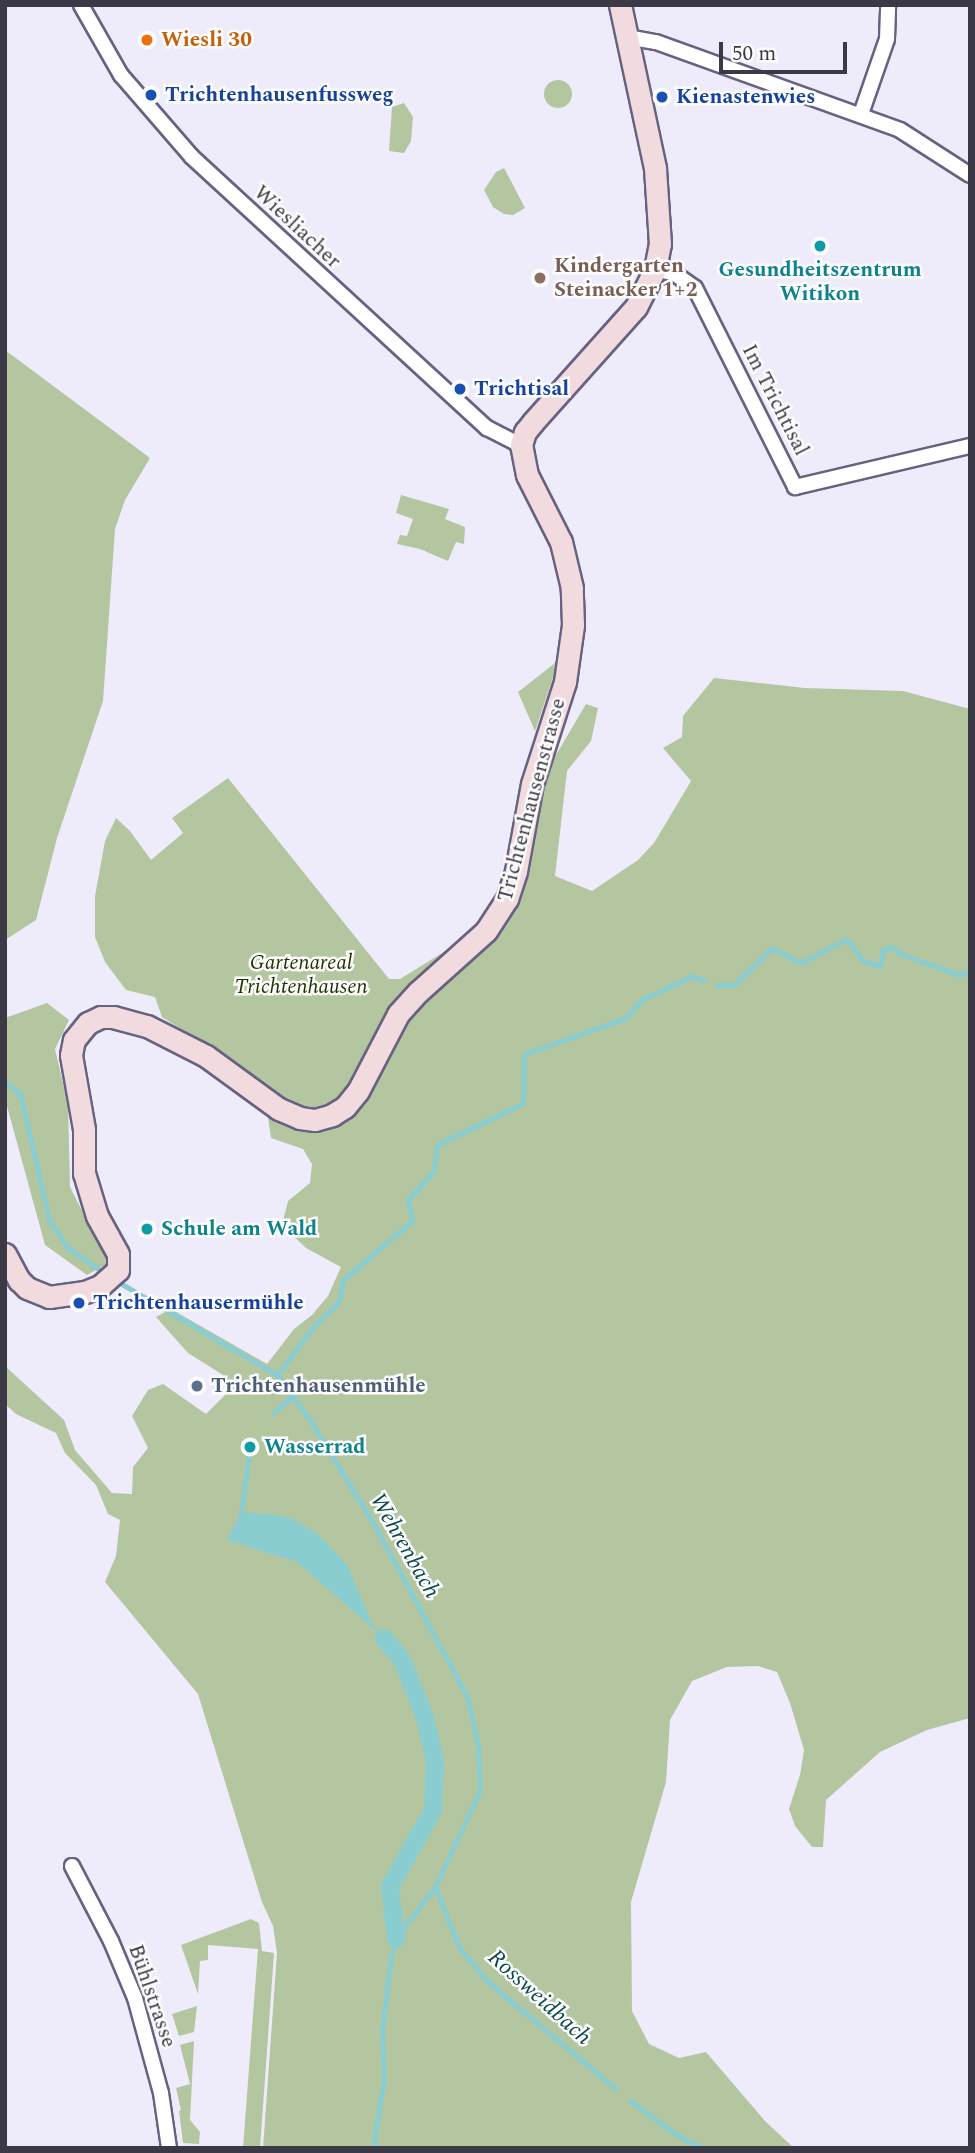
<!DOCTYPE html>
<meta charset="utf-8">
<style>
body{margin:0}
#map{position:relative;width:975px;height:2153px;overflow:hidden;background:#eeecfb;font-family:Spectral,serif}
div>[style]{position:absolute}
.green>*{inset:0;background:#b3c6a0}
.round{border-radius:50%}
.water>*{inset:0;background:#8acdd1}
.stream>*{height:5px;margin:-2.5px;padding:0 2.5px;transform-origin:2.5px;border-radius:2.5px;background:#8acdd1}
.canal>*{height:18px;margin:-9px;padding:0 9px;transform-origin:9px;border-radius:9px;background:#8acdd1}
.roads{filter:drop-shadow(2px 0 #676281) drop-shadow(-2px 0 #676281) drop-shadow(0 2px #676281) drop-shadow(0 -2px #676281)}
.street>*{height:14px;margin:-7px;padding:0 7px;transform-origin:7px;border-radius:7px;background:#fff}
.secondary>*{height:21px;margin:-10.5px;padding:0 10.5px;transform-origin:10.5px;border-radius:10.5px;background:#f2dbdf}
.dots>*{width:19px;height:19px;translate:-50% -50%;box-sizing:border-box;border:4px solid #fcfcfc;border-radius:50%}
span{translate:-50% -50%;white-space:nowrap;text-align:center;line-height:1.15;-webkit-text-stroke:5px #fcfcfc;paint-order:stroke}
.food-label{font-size:21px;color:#c56008;font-weight:700}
.left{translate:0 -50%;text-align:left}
.transit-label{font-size:21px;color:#164399;font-weight:700}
.street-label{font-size:21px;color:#3c3947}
.education-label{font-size:21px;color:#785e54;font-weight:700}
.culture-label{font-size:21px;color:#0d838f;font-weight:700}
.park-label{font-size:21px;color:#1e3100;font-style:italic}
.service-label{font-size:21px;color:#4e5e75;font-weight:700}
.water-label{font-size:23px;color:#0b494c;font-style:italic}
.frame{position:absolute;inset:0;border:7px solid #3c3947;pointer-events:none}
.scale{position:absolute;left:719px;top:42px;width:128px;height:32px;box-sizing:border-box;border:4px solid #3c3947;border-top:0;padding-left:9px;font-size:21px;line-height:24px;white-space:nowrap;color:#3c3947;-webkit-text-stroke:5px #fcfcfc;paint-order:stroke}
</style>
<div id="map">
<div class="green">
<i class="round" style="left:544px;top:80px;width:28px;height:28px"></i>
<i style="clip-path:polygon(404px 103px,413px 117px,411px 141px,404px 153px,389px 151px,392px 107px)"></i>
<i style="clip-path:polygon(504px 168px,525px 208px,513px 215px,504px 214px,493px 207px,484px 190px,496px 172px)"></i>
<i style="clip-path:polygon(5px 350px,150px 458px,125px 500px,115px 529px,103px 701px,57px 838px,36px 920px,5px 940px)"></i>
<i style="clip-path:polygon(401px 495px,449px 509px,445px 519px,465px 527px,464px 544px,456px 542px,448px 561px,420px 549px,397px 544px,400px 535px,407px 536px,413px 519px,396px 513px)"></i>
<i style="clip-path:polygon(559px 660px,535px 731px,518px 692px)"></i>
<i style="clip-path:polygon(714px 678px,805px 688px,903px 691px,970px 709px,970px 1718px,927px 1730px,880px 1752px,826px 1800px,823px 1847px,812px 1847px,795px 1826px,789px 1809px,800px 1775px,804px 1750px,790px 1703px,777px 1672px,758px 1666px,727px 1667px,692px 1681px,670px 1720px,666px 1782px,631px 1902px,632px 2011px,649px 2044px,679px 2058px,706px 2052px,765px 2121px,794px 2148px,263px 2148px,277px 1953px,273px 1926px,262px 1902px,198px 1694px,105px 1582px,116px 1556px,120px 1520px,108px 1514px,96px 1485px,65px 1453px,56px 1433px,16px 1414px,5px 1404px,5px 1366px,64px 1420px,75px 1450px,112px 1493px,132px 1494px,133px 1467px,148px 1448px,132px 1416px,148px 1390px,163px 1384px,206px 1414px,232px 1388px,223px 1375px,188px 1353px,156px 1317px,171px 1309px,267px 1364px,294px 1329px,312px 1315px,328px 1296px,341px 1267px,306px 1248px,282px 1225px,288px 1201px,310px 1183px,312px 1164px,303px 1149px,271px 1138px,263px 1082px,162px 1017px,155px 997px,126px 990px,105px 962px,95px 937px,95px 896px,105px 841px,116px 818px,130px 831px,151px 860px,183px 833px,172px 818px,228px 778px,389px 979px,400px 979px,518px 906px,549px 767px,586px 704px,598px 708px,591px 741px,567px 771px,555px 876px,592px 891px,638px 860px,654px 843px,691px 781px,663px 748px,682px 737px,683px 716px)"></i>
<i style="clip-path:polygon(47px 1003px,69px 1020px,55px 1049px,68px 1105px,70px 1187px,109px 1263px,87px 1275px,45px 1245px,5px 1099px,5px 1018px)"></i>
<i style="clip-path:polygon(251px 1919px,259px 1923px,262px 1951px,274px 1953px,260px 2148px,243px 2148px,258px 1949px,208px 1945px,208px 1960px,200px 1961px,198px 1994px,181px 1945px)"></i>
<i style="clip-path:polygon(197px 2006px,194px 2032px,179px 2036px,172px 2014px)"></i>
<i style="clip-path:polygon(194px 2041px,190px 2120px,200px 2132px,199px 2144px,183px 2143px,179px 2111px,181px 2110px,176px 2088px,190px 2084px,180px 2045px)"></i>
</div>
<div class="water">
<i style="clip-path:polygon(241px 1512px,278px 1515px,292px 1519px,318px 1534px,348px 1566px,371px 1622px,384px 1638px,297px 1562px,227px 1540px)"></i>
</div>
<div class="stream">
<i style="left:717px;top:985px;width:17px"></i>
<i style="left:734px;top:985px;width:53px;rotate:-44.2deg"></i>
<i style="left:772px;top:948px;width:32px;rotate:28deg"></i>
<i style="left:800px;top:963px;width:53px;rotate:-27.1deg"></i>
<i style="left:847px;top:939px;width:27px;rotate:54deg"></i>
<i style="left:863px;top:961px;width:18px;rotate:16deg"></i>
<i style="left:880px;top:966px;width:17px;rotate:-80deg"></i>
<i style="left:883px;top:949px;width:9px;rotate:-13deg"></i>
<i style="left:892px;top:947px;width:14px;rotate:36deg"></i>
<i style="left:903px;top:955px;width:60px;rotate:19.3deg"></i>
<i style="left:960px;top:975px;width:11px;rotate:-27deg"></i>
<i style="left:5px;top:1083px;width:18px;rotate:34deg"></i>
<i style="left:20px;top:1093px;width:130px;rotate:77.1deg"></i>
<i style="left:49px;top:1220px;width:34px;rotate:56deg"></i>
<i style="left:68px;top:1248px;width:47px;rotate:34.7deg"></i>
<i style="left:115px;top:1280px;width:188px;rotate:30.4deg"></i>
<i style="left:277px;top:1375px;width:59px;rotate:53.9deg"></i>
<i style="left:312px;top:1423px;width:117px;rotate:58.6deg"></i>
<i style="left:373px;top:1523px;width:197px;rotate:61.5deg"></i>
<i style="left:467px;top:1696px;width:49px;rotate:77.1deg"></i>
<i style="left:478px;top:1744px;width:46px;rotate:87.5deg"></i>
<i style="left:480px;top:1790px;width:107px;rotate:114.9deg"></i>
<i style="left:435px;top:1887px;width:56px;rotate:127.7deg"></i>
<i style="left:401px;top:1931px;width:26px;rotate:113deg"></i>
<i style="left:391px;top:1955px;width:76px;rotate:96.8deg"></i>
<i style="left:382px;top:2030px;width:49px;rotate:87.7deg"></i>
<i style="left:384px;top:2079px;width:60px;rotate:99.6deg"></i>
<i style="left:374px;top:2138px;width:10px;rotate:84deg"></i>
<i style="left:277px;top:1375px;width:60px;rotate:-53.1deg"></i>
<i style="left:313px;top:1327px;width:36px;rotate:-44deg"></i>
<i style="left:339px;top:1302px;width:22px;rotate:-80deg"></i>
<i style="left:343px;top:1280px;width:91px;rotate:-40.5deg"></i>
<i style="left:412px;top:1221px;width:21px;rotate:-101deg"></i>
<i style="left:408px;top:1200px;width:38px;rotate:-49deg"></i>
<i style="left:433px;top:1171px;width:26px;rotate:-81deg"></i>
<i style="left:437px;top:1145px;width:96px;rotate:-26deg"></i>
<i style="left:523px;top:1103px;width:49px;rotate:-88.8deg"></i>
<i style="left:524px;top:1054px;width:108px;rotate:-19.4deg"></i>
<i style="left:626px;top:1018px;width:23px;rotate:-50deg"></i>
<i style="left:641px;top:1000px;width:56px;rotate:-25.2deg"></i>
<i style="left:692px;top:976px;width:13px;rotate:18deg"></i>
<i style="left:273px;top:1413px;width:27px;rotate:-42deg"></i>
<i style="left:241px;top:1512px;width:66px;rotate:-82.1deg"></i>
<i style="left:435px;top:1887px;width:65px;rotate:68.2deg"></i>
<i style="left:459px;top:1947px;width:44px;rotate:50.5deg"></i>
<i style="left:487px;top:1981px;width:167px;rotate:39.9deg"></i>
<i style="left:630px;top:2101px;width:58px;rotate:35.9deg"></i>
<i style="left:677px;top:2135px;width:28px;rotate:27deg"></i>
</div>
<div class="canal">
<i style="left:384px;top:1638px;width:28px;rotate:51deg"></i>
<i style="left:402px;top:1660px;width:59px;rotate:68.2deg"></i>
<i style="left:424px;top:1715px;width:46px;rotate:76.3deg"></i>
<i style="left:435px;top:1760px;width:50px;rotate:92.3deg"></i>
<i style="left:433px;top:1810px;width:88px;rotate:119.2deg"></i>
<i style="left:390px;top:1887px;width:52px;rotate:83.4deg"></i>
</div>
<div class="roads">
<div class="street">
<i style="left:81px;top:5px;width:81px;rotate:60.3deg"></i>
<i style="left:121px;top:75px;width:108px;rotate:49.1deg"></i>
<i style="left:192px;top:157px;width:401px;rotate:42.6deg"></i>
<i style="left:487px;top:428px;width:38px;rotate:27deg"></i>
<i style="left:627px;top:37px;width:29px;rotate:10deg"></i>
<i style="left:656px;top:42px;width:259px;rotate:19.8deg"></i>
<i style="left:900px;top:130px;width:83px;rotate:32.7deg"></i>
<i style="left:861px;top:114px;width:79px;rotate:-70.9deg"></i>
<i style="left:887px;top:39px;width:34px;rotate:-88deg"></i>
<i style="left:655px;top:269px;width:21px;rotate:14deg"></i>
<i style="left:675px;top:274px;width:24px;rotate:35deg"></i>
<i style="left:695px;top:288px;width:223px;rotate:63.3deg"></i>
<i style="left:795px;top:487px;width:180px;rotate:-13.2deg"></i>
<i style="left:72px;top:1866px;width:85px;rotate:62.5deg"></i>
<i style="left:111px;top:1941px;width:62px;rotate:67.2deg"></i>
<i style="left:135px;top:1998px;width:98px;rotate:74.7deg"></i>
<i style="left:161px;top:2093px;width:56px;rotate:81.7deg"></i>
</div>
<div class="secondary">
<i style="left:5px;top:1254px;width:30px;rotate:62deg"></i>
<i style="left:19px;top:1280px;width:11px;rotate:45deg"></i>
<i style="left:27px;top:1288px;width:24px;rotate:22deg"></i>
<i style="left:49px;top:1297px;width:36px;rotate:-8deg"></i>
<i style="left:85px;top:1292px;width:16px;rotate:-22deg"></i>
<i style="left:100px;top:1286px;width:24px;rotate:-42deg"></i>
<i style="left:118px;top:1270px;width:16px;rotate:-90deg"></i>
<i style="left:118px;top:1254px;width:43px;rotate:-118.9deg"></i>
<i style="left:97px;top:1216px;width:45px;rotate:-106.8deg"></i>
<i style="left:84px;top:1173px;width:44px;rotate:-90deg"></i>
<i style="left:84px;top:1129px;width:75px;rotate:-100deg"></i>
<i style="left:71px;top:1055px;width:15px;rotate:-79deg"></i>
<i style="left:74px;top:1040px;width:22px;rotate:-51deg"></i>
<i style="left:88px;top:1023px;width:14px;rotate:-25deg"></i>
<i style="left:101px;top:1017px;width:12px"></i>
<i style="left:113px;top:1017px;width:35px;rotate:15deg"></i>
<i style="left:147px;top:1026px;width:66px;rotate:27deg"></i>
<i style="left:206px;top:1056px;width:90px;rotate:36deg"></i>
<i style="left:279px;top:1109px;width:23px;rotate:23deg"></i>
<i style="left:300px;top:1118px;width:15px;rotate:8deg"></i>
<i style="left:315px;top:1120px;width:18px;rotate:-16deg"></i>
<i style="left:332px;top:1115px;width:15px;rotate:-32deg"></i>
<i style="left:345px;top:1107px;width:21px;rotate:-51deg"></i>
<i style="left:358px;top:1091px;width:87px;rotate:-62.5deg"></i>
<i style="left:398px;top:1014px;width:30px;rotate:-48deg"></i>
<i style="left:418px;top:992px;width:91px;rotate:-41.9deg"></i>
<i style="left:486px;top:931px;width:38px;rotate:-57deg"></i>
<i style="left:507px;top:899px;width:29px;rotate:-72deg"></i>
<i style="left:516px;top:871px;width:88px;rotate:-79.6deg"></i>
<i style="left:532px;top:784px;width:107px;rotate:-72.1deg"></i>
<i style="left:565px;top:682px;width:58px;rotate:-82deg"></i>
<i style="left:573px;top:625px;width:37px;rotate:-92deg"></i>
<i style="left:572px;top:588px;width:47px;rotate:-103.4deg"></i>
<i style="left:561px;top:542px;width:75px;rotate:-116.9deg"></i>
<i style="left:527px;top:475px;width:31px;rotate:-101deg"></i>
<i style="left:521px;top:445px;width:14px;rotate:-73deg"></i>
<i style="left:525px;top:432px;width:13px;rotate:-51deg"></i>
<i style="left:533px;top:422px;width:154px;rotate:-48.2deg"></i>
<i style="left:636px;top:307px;width:42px;rotate:-63.4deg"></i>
<i style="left:655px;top:269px;width:25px;rotate:-79deg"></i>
<i style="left:660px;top:244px;width:76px;rotate:-93.8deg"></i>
<i style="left:655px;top:168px;width:167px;rotate:-102.1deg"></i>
</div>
</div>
<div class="dots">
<i style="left:147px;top:40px;background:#e8710a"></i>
<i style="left:151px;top:95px;background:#1a4fb4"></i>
<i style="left:662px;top:97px;background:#1a4fb4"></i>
<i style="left:820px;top:246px;background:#0f9aa8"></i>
<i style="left:540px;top:278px;background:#8d6e63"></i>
<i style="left:460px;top:389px;background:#1a4fb4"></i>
<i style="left:147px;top:1229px;background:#0f9aa8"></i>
<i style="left:79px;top:1303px;background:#1a4fb4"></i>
<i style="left:197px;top:1386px;background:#5c6f8a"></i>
<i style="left:250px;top:1447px;background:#0f9aa8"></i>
</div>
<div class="food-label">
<span class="left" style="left:161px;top:40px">Wiesli 30</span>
</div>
<div class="transit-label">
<span class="left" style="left:165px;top:95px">Trichtenhausenfussweg</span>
<span class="left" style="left:676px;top:97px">Kienastenwies</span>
<span class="left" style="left:474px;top:389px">Trichtisal</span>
<span class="left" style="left:93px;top:1303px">Trichtenhausermühle</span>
</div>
<div class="street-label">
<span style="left:297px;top:227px;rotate:43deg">Wiesliacher</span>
<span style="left:775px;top:400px;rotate:63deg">Im Trichtisal</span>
<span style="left:532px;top:800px;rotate:-75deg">Trichtenhausenstrasse</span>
<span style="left:152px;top:1996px;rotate:71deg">Bühlstrasse</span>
</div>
<div class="education-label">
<span class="left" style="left:554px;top:278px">Kindergarten<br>Steinacker 1+2</span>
</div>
<div class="culture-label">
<span style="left:820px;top:282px">Gesundheitszentrum<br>Witikon</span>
<span class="left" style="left:161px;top:1229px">Schule am Wald</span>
<span class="left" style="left:264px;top:1447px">Wasserrad</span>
</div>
<div class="park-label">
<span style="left:301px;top:975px">Gartenareal<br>Trichtenhausen</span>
</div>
<div class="service-label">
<span class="left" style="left:211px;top:1386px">Trichtenhausenmühle</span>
</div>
<div class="water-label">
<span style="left:404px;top:1546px;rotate:60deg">Wehrenbach</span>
<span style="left:539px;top:1998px;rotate:42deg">Rossweidbach</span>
</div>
<div class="frame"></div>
<div class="scale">50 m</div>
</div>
